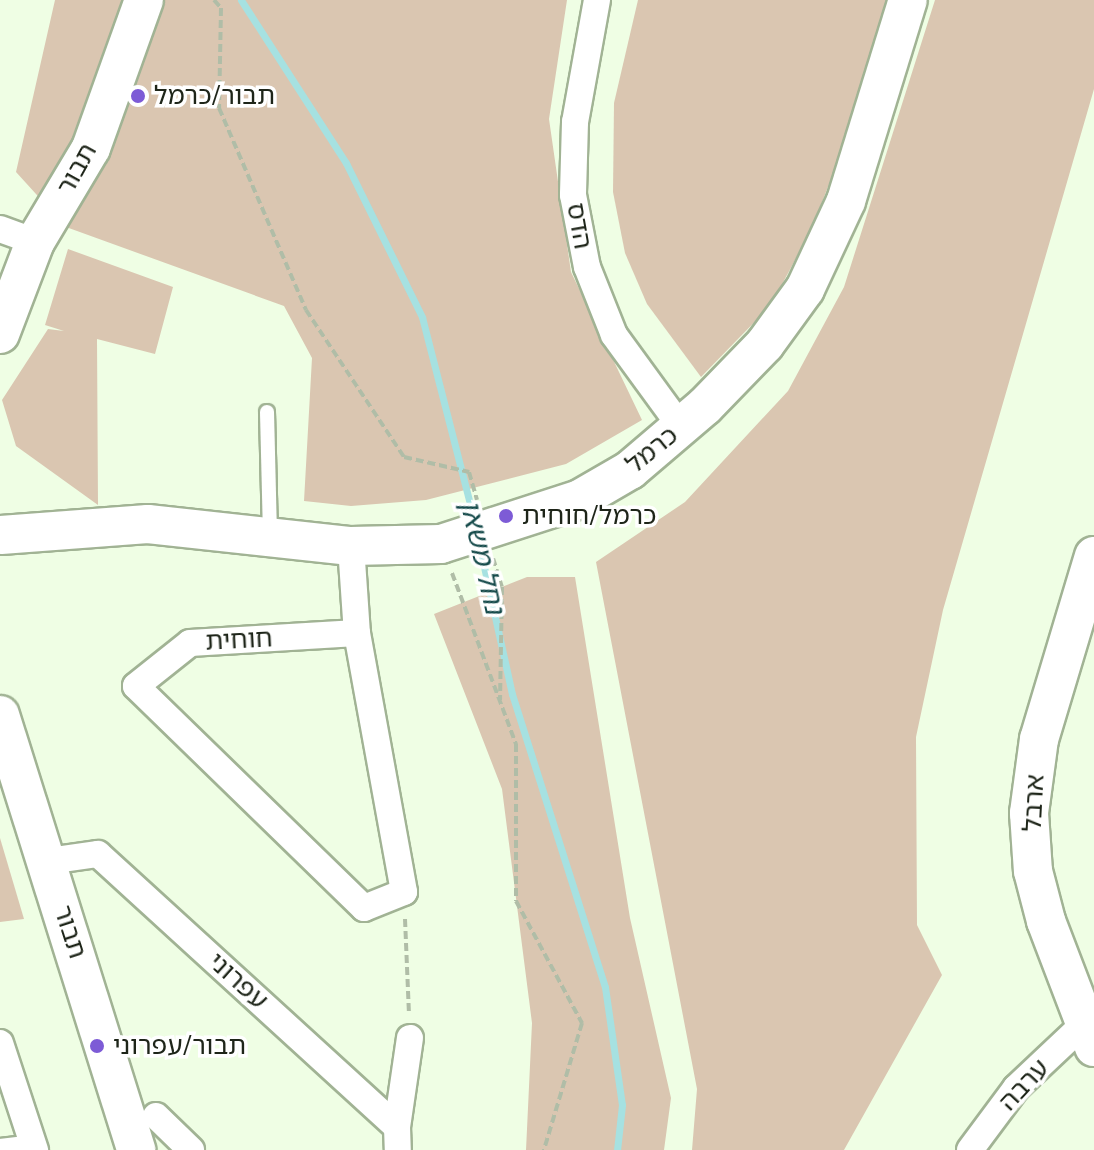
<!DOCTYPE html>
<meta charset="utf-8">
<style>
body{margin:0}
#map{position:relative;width:1094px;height:1150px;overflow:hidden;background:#effee4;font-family:"Roboto Condensed","Noto Sans Hebrew",sans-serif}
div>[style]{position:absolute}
.green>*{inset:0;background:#dac6b1}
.stream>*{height:7px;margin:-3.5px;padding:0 3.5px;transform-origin:3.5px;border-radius:3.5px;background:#a6e1e1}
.path>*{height:4px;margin-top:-2px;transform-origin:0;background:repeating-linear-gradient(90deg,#b0bda7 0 8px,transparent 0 12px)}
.roads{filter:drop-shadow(2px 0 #a1b394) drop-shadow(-2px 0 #a1b394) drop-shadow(0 2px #a1b394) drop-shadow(0 -2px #a1b394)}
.lane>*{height:14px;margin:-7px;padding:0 7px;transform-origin:7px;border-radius:7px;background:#fff}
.street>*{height:26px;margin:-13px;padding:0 13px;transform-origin:13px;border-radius:13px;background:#fff}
.secondary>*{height:38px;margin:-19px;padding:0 19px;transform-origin:19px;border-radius:19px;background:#fff}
.dots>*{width:22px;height:22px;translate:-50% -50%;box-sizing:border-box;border:4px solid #fff;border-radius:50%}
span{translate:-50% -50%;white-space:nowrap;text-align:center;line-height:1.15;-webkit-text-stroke:7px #fff;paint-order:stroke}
.poi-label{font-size:26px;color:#1e2519}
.left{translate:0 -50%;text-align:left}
.street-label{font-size:26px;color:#1e2519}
.water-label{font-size:28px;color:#154a4a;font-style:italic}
</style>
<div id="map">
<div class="green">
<i style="clip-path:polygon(55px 0,567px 0,549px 119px,571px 272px,642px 420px,566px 464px,426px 500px,351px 506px,304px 501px,312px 358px,284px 306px,66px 227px,16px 172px)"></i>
<i style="clip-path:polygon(638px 0,886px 0,850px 131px,811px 230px,771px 305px,701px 377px,647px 304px,625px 253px,613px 192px,614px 103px)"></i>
<i style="clip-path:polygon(935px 0,1094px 0,1094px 89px,943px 610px,916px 737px,917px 925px,942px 975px,844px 1150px,692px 1150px,697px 1089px,596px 562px,685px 502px,788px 391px,844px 287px)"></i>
<i style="clip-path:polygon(68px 249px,173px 287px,155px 354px,97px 339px,98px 505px,16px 446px,2px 400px,48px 329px,64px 331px,45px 325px)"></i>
<i style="clip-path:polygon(527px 577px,575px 577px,630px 918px,671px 1098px,664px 1150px,526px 1150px,532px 1023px,502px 789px,434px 614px)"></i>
<i style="clip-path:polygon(0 838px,24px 919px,0 922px)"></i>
</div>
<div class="stream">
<i style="left:241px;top:0;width:194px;rotate:57.2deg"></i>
<i style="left:346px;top:163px;width:172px;rotate:63.7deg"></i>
<i style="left:422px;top:317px;width:210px;rotate:75.6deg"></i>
<i style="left:479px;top:544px;width:154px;rotate:77.6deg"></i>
<i style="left:512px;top:694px;width:307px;rotate:72.4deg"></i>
<i style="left:605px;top:987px;width:119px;rotate:81.8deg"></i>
<i style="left:622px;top:1105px;width:45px;rotate:96.3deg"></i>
</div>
<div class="path">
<i style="left:214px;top:0;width:11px;rotate:49deg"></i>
<i style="left:221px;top:8px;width:100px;rotate:91.1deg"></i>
<i style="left:219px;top:108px;width:220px;rotate:66.7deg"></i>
<i style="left:306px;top:310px;width:177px;rotate:56.3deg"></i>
<i style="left:404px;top:457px;width:67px;rotate:13deg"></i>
<i style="left:469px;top:472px;width:29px;rotate:74deg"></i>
<i style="left:493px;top:558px;width:30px;rotate:73deg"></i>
<i style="left:502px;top:587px;width:113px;rotate:91deg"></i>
<i style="left:452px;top:573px;width:183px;rotate:69.5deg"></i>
<i style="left:516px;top:744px;width:157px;rotate:90deg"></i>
<i style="left:516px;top:901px;width:139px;rotate:61.6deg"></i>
<i style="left:582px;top:1023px;width:133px;rotate:106.7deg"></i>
<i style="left:405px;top:919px;width:95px;rotate:87.6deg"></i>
</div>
<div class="roads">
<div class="lane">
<i style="left:267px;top:412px;width:122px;rotate:88.6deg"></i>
<i style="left:0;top:1146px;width:32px;rotate:-7deg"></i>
</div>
<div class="street">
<i style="left:597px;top:0;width:124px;rotate:100.2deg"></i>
<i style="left:575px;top:122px;width:73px;rotate:91.6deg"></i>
<i style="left:573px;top:195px;width:73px;rotate:79deg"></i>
<i style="left:587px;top:267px;width:73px;rotate:68.3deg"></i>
<i style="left:614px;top:335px;width:114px;rotate:53.9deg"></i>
<i style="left:0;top:229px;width:37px;rotate:20deg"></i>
<i style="left:351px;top:546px;width:87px;rotate:86.1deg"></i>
<i style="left:357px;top:633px;width:263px;rotate:79.7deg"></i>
<i style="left:404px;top:892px;width:43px;rotate:158.2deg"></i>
<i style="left:364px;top:908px;width:318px;rotate:-135.8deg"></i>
<i style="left:136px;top:686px;width:69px;rotate:-38.5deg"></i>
<i style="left:190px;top:643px;width:167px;rotate:-3.4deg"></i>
<i style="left:48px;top:861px;width:50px;rotate:-8deg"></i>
<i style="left:98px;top:854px;width:405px;rotate:42.4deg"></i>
<i style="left:397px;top:1127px;width:23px;rotate:88deg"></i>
<i style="left:0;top:1043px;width:113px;rotate:71.9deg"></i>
<i style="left:156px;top:1116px;width:49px;rotate:44.2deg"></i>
<i style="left:397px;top:1127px;width:90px;rotate:-81.7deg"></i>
<i style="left:970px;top:1150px;width:77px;rotate:-53.4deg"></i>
<i style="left:1016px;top:1088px;width:93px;rotate:-43.3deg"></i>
</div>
<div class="secondary">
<i style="left:0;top:334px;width:98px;rotate:-69.2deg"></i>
<i style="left:35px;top:242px;width:109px;rotate:-59.2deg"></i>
<i style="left:91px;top:148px;width:157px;rotate:-70.3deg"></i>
<i style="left:1px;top:535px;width:147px;rotate:-4.3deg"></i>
<i style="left:148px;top:524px;width:204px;rotate:6.2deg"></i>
<i style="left:351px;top:546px;width:90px;rotate:-1.3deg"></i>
<i style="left:441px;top:544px;width:146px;rotate:-17.9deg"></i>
<i style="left:580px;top:499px;width:58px;rotate:-30.1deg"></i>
<i style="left:630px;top:470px;width:99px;rotate:-40.5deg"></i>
<i style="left:705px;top:406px;width:86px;rotate:-45.9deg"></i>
<i style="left:765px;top:344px;width:68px;rotate:-54deg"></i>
<i style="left:805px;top:289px;width:97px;rotate:-65deg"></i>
<i style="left:846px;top:201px;width:210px;rotate:-72.9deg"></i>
<i style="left:1094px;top:556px;width:191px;rotate:106.7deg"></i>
<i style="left:1039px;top:739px;width:75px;rotate:97.7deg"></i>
<i style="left:1029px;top:813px;width:58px;rotate:86.1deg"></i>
<i style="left:1033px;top:871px;width:52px;rotate:75.4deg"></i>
<i style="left:1046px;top:921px;width:135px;rotate:69.1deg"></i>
<i style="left:0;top:715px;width:456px;rotate:72.6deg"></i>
</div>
</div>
<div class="dots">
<i style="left:138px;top:96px;background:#7d5bd6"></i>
<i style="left:506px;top:516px;background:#7d5bd6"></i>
<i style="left:97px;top:1046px;background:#7d5bd6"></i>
</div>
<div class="poi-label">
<span class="left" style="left:154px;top:96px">תבור/כרמל</span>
<span class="left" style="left:522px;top:516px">כרמל/חוחית</span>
<span class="left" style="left:113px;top:1046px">תבור/עפרוני</span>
</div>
<div class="street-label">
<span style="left:77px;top:169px;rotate:-61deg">תבור</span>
<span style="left:579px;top:226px;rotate:80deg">הדס</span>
<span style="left:652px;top:450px;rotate:-39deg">כרמל</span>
<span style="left:239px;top:640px;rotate:-3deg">חוחית</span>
<span style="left:1034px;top:803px;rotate:-87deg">ארבל</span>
<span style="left:70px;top:932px;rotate:72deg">תבור</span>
<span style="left:238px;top:981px;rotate:42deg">עפרוני</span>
<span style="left:1024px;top:1085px;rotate:-47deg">ערבה</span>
</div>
<div class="water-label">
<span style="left:482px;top:557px;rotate:77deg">נחל משאן</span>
</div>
</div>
